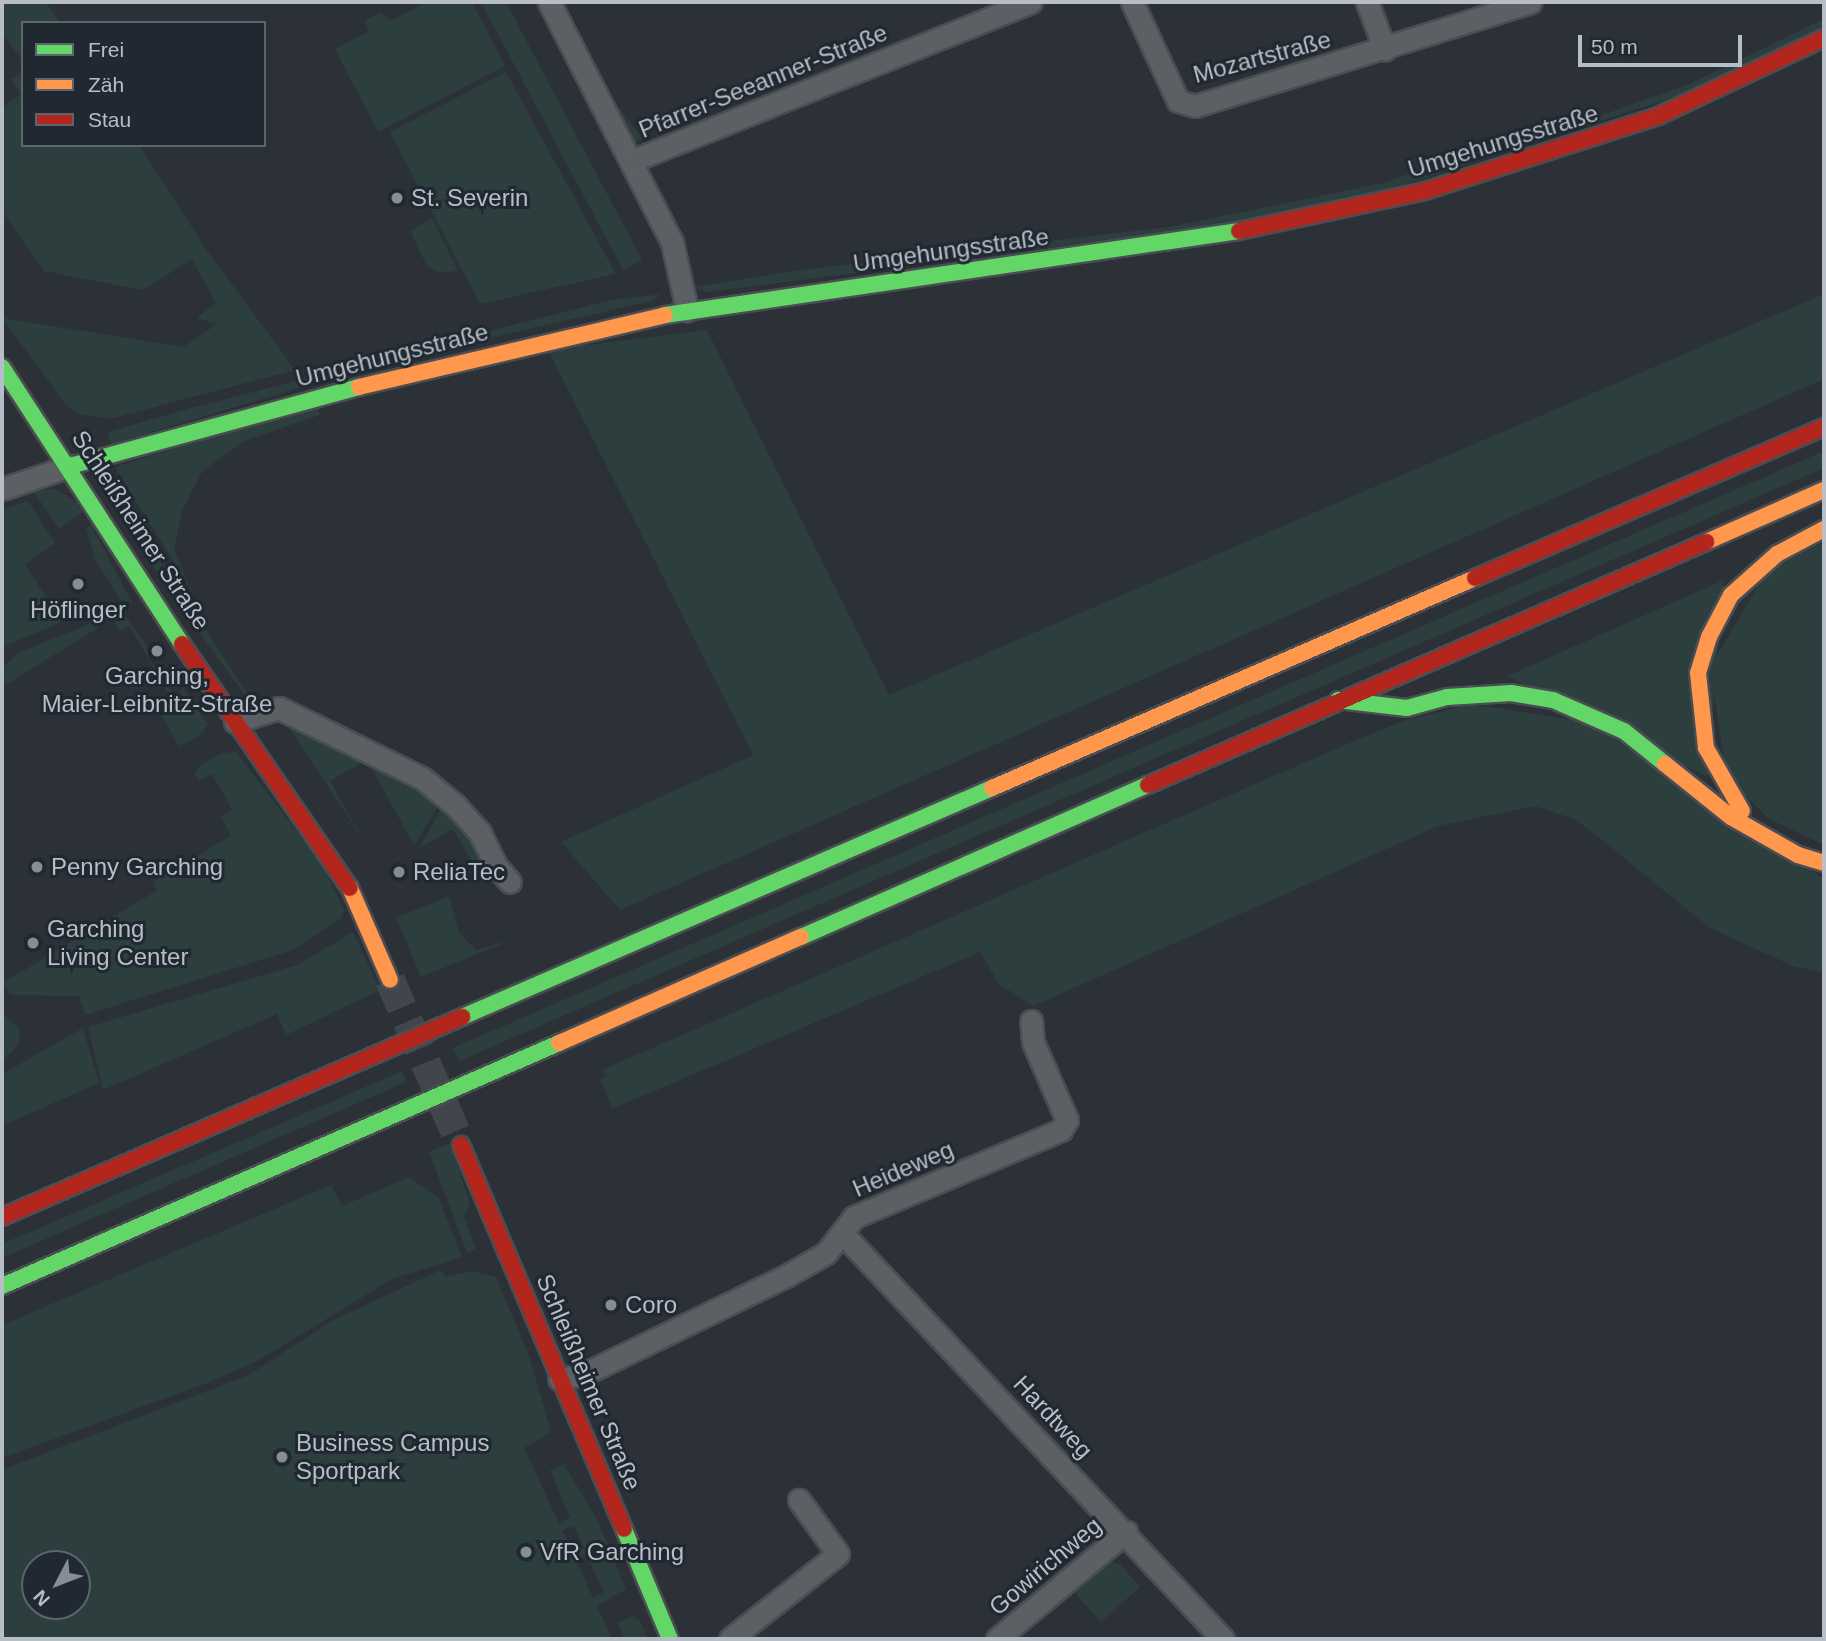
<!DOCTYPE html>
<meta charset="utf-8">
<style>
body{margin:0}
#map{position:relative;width:1826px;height:1641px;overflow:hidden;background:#2c3137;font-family:Arial,sans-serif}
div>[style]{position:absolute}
.green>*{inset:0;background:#2c3e3d}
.secondary-tunnel>*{height:30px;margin-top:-15px;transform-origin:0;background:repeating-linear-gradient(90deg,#41464d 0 30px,transparent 0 45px)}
.roads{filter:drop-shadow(2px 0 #4a4d52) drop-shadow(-2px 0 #4a4d52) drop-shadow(0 2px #4a4d52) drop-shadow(0 -2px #4a4d52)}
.street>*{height:21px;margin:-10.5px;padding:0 10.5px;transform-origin:10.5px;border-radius:10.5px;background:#5c6065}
.fast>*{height:16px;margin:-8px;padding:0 8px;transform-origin:8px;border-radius:8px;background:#63d668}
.slow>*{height:16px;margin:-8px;padding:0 8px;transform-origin:8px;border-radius:8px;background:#ff974d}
.jam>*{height:16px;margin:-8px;padding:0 8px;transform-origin:8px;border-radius:8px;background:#b3261e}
.dots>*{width:19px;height:19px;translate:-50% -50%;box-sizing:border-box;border:4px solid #202831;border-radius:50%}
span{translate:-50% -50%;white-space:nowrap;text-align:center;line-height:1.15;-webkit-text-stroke:6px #202831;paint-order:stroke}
.street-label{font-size:24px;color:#b7bec7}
.poi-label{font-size:24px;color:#b7bec7}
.left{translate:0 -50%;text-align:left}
.frame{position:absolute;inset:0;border:4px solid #b7bec7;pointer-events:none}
.legend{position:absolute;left:21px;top:21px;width:245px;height:126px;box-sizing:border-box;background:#202831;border:2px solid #5c646d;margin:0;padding:9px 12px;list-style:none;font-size:21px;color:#b7bec7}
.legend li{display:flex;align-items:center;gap:14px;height:35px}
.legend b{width:35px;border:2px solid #5c646d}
.north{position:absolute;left:21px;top:1550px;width:70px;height:70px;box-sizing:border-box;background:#202831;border:2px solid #5c646d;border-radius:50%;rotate:228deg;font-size:19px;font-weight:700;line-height:28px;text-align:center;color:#b7bec7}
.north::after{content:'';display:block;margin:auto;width:24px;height:32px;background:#868d95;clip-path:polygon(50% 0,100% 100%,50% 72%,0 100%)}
.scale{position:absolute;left:1578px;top:35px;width:164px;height:32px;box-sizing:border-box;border:4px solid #b7bec7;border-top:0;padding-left:9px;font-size:21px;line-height:24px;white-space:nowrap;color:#b7bec7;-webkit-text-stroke:5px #202831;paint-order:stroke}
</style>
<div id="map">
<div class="green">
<i style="clip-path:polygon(2px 2px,46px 2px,60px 23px,23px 23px,23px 62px,6px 38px,2px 41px)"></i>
<i style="clip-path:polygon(427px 2px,472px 2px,505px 66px,378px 132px,335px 49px,368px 32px,365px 20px,381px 12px,390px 21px)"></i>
<i style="clip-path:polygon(481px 2px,506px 2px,642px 260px,623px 270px)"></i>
<i style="clip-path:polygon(1824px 19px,1824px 28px,1693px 91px,1385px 191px,1247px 222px,708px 292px,693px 287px,800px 270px,1169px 227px,1383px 183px,1462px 156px,1548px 134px,1690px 84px)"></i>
<i style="clip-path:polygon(23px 72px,23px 145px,139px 145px,206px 249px,295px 370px,110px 419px,78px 414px,66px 405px,2px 318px,183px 347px,217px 324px,196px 318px,216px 303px,192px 259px,143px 290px,44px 271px,2px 211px,2px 108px,21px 94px,11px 79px)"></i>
<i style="clip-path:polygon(506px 72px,616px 274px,480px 304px,390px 132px)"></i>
<i style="clip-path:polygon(610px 103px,620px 109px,643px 139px,632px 144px)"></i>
<i style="clip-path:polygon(432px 218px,458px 271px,440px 273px,427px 266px,415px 242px,411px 231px)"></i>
<i style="clip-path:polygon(662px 294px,652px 301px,401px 358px,111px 444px,108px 432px,191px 408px,606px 301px)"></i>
<i style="clip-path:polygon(1824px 294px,1824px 379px,620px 910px,561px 842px,753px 755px,548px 350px,707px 330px,889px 695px)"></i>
<i style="clip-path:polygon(316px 404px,320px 415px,244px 441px,202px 472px,182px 511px,174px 550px,192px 592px,115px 467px)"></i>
<i style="clip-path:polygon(1824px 451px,1824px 468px,459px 1061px,453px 1048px)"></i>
<i style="clip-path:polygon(53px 488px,74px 500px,83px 512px,59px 529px,34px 492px)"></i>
<i style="clip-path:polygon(28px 501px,55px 543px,25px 564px,62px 622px,2px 647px,2px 510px)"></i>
<i style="clip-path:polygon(124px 503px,204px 627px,198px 631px,147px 557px,120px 506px)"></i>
<i style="clip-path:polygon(91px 525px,113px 566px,132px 603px,120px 600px,95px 560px,86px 527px)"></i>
<i style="clip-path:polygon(1824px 542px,1824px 845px,1769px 819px,1741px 791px,1725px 766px,1710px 667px,1766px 572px)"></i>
<i style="clip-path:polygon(1724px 580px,1707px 777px,1507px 676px)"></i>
<i style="clip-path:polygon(121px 611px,153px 653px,148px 658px,175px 695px,183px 688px,208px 725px,199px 736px,179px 746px,161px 714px,174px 706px,130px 626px,120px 631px,111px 615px)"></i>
<i style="clip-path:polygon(94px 622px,98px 628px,2px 687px,2px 667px,20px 652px)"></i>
<i style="clip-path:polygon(206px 630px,253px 702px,251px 703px,200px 634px)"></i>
<i style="clip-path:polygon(1471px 704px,1588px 722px,1824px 879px,1824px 973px,1793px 966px,1710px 928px,1596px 835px,1574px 819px,1535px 806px,1438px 826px,1033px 1006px,999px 984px,980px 952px,612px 1109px,600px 1079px,607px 1076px,602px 1070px,1347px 744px,1406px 720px)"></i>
<i style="clip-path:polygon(283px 718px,323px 735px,325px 743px,342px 751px,350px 748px,442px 800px,414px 845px,367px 760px,330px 781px,363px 840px)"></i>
<i style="clip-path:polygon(236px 752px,323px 866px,344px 910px,341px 918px,293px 950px,85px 1015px,79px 996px,10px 995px,3px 983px,158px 890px,153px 882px,231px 836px,221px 816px,232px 810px,212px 774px,199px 781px,195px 774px,198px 767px,221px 753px)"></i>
<i style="clip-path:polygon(445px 802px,460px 818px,483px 858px,472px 862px,453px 829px,419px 848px)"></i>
<i style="clip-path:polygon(449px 896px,459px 933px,476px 950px,514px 939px,421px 977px,396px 918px)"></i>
<i style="clip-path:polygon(353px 932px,380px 990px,286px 1035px,277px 1014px,103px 1090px,88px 1027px,297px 965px)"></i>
<i style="clip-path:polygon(2px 1013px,20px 1029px,19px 1044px,2px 1061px)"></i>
<i style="clip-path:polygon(83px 1028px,99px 1083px,2px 1126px,2px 1074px)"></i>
<i style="clip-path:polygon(402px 1071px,406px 1082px,2px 1258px,2px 1244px)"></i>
<i style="clip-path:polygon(450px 1143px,470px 1203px,464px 1216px,476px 1249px,467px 1253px,429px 1152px)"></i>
<i style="clip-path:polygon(409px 1177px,439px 1198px,462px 1257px,392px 1279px,261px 1359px,207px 1383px,2px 1458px,2px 1325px,331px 1185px,342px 1206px)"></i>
<i style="clip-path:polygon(evenodd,441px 1270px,445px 1277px,471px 1271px,496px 1277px,529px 1356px,551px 1432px,524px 1448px,559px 1523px,570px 1517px,550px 1470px,564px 1464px,598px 1521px,626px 1589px,597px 1606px,612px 1639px,2px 1639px,2px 1470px,249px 1375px,333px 1320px,441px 1270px,574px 1526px,584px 1548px,573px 1554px,562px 1530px,574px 1526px,441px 1270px,587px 1556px,604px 1592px,593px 1598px,576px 1560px,587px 1556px,441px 1270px,35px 1564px,77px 1564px,77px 1606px,35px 1606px,35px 1564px)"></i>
<i style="clip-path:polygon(1109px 1561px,1121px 1565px,1140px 1587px,1101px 1622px,1074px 1592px)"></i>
<i style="clip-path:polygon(632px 1616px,640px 1621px,648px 1639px,625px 1639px,617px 1623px)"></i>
</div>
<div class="secondary-tunnel">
<i style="left:390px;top:980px;width:180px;rotate:66.7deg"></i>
</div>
<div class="roads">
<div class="street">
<i style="left:549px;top:2px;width:270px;rotate:62.9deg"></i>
<i style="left:672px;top:242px;width:70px;rotate:77.6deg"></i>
<i style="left:1132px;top:2px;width:109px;rotate:65.1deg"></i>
<i style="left:1178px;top:101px;width:18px;rotate:16deg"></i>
<i style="left:1195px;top:106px;width:351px;rotate:-17.2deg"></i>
<i style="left:1367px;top:2px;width:51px;rotate:69.4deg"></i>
<i style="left:631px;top:161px;width:430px;rotate:-21.7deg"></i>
<i style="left:2px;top:489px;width:72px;rotate:-18.7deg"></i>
<i style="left:235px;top:722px;width:46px;rotate:-17.7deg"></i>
<i style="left:279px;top:708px;width:159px;rotate:26.1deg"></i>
<i style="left:422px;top:778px;width:43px;rotate:39.3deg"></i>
<i style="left:455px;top:805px;width:38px;rotate:48deg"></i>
<i style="left:480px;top:833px;width:37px;rotate:64deg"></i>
<i style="left:496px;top:866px;width:21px;rotate:49deg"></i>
<i style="left:842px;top:1233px;width:557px;rotate:46.82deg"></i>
<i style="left:559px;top:1379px;width:23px;rotate:-10deg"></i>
<i style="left:582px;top:1375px;width:227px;rotate:-25.9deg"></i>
<i style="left:786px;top:1276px;width:46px;rotate:-29.9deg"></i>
<i style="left:826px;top:1253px;width:46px;rotate:-52.1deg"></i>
<i style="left:854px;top:1217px;width:225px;rotate:-22.8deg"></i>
<i style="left:1061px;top:1130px;width:12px;rotate:-59deg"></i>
<i style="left:1067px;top:1120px;width:85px;rotate:-113.6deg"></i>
<i style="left:1033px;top:1042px;width:21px;rotate:-95deg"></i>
<i style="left:730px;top:1639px;width:137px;rotate:-38.2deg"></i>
<i style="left:838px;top:1554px;width:67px;rotate:-125.8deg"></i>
<i style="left:997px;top:1639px;width:168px;rotate:-39.7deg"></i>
</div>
<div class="fast">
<i style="left:665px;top:315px;width:580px;rotate:-8.33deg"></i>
<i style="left:2px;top:367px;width:330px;rotate:57deg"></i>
<i style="left:70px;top:466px;width:300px;rotate:-15.3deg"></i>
<i style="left:1338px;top:700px;width:69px;rotate:6.6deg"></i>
<i style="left:1407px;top:708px;width:41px;rotate:-15.4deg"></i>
<i style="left:1447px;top:697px;width:64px;rotate:-3.6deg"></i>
<i style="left:1511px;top:693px;width:43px;rotate:9.5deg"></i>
<i style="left:1553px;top:700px;width:77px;rotate:23.6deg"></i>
<i style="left:1624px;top:731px;width:53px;rotate:38.8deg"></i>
<i style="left:801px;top:937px;width:379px;rotate:-23.7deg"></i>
<i style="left:462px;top:1017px;width:577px;rotate:-23.37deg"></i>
<i style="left:2px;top:1286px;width:608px;rotate:-23.57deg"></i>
<i style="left:624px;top:1529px;width:119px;rotate:67.3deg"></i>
</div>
<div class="slow">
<i style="left:359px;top:387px;width:314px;rotate:-13.2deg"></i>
<i style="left:1706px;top:542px;width:129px;rotate:-23.8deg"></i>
<i style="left:1665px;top:764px;width:85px;rotate:38.8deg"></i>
<i style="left:1731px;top:817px;width:77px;rotate:29.6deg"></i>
<i style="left:1798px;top:855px;width:27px;rotate:17deg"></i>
<i style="left:992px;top:788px;width:527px;rotate:-23.5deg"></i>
<i style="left:1742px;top:811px;width:73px;rotate:-119.7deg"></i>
<i style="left:1706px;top:748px;width:75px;rotate:-96.1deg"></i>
<i style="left:1698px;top:673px;width:38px;rotate:-73deg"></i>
<i style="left:1709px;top:637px;width:47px;rotate:-62.4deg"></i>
<i style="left:1731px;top:595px;width:62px;rotate:-41.7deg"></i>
<i style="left:1777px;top:554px;width:53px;rotate:-28deg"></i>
<i style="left:350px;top:888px;width:100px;rotate:66.5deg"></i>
<i style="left:559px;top:1043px;width:264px;rotate:-23.7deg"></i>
</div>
<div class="jam">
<i style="left:1239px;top:231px;width:190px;rotate:-12.1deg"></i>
<i style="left:1425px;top:191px;width:245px;rotate:-17.8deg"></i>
<i style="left:1658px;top:116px;width:183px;rotate:-25.2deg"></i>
<i style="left:1475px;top:578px;width:380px;rotate:-23.4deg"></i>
<i style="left:182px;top:644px;width:296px;rotate:55.5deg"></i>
<i style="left:1148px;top:785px;width:609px;rotate:-23.53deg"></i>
<i style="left:461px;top:1145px;width:417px;rotate:67deg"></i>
<i style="left:2px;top:1217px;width:502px;rotate:-23.5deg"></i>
</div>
</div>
<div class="dots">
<i style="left:397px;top:198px;background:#868d95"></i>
<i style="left:78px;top:584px;background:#868d95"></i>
<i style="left:157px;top:651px;background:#868d95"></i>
<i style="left:37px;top:867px;background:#868d95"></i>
<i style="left:399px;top:872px;background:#868d95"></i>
<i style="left:33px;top:943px;background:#868d95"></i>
<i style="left:611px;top:1305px;background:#868d95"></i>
<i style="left:282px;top:1457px;background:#868d95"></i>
<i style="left:526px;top:1552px;background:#868d95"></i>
</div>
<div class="street-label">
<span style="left:1262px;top:57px;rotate:-15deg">Mozartstraße</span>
<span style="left:763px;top:81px;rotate:-22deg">Pfarrer-Seeanner-Straße</span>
<span style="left:1503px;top:141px;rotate:-17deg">Umgehungsstraße</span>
<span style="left:951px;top:250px;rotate:-8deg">Umgehungsstraße</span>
<span style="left:392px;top:355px;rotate:-14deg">Umgehungsstraße</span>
<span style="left:141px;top:530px;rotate:57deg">Schleißheimer Straße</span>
<span style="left:903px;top:1169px;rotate:-23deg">Heideweg</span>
<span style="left:589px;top:1382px;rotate:67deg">Schleißheimer Straße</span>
<span style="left:1053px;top:1417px;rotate:47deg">Hardtweg</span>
<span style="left:1045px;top:1566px;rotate:-40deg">Gowirichweg</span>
</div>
<div class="poi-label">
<span class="left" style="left:411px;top:198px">St. Severin</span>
<span style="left:78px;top:610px">Höflinger</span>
<span style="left:157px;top:690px">Garching,<br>Maier-Leibnitz-Straße</span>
<span class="left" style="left:51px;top:867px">Penny Garching</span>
<span class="left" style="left:413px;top:872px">ReliaTec</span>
<span class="left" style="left:47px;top:943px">Garching<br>Living Center</span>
<span class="left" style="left:625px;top:1305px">Coro</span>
<span class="left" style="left:296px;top:1457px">Business Campus<br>Sportpark</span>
<span class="left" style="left:540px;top:1552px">VfR Garching</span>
</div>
<div class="frame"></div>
<ul class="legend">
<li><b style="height:9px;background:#63d668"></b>Frei</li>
<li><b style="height:9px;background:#ff974d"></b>Zäh</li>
<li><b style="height:9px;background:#b3261e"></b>Stau</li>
</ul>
<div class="north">N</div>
<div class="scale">50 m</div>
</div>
